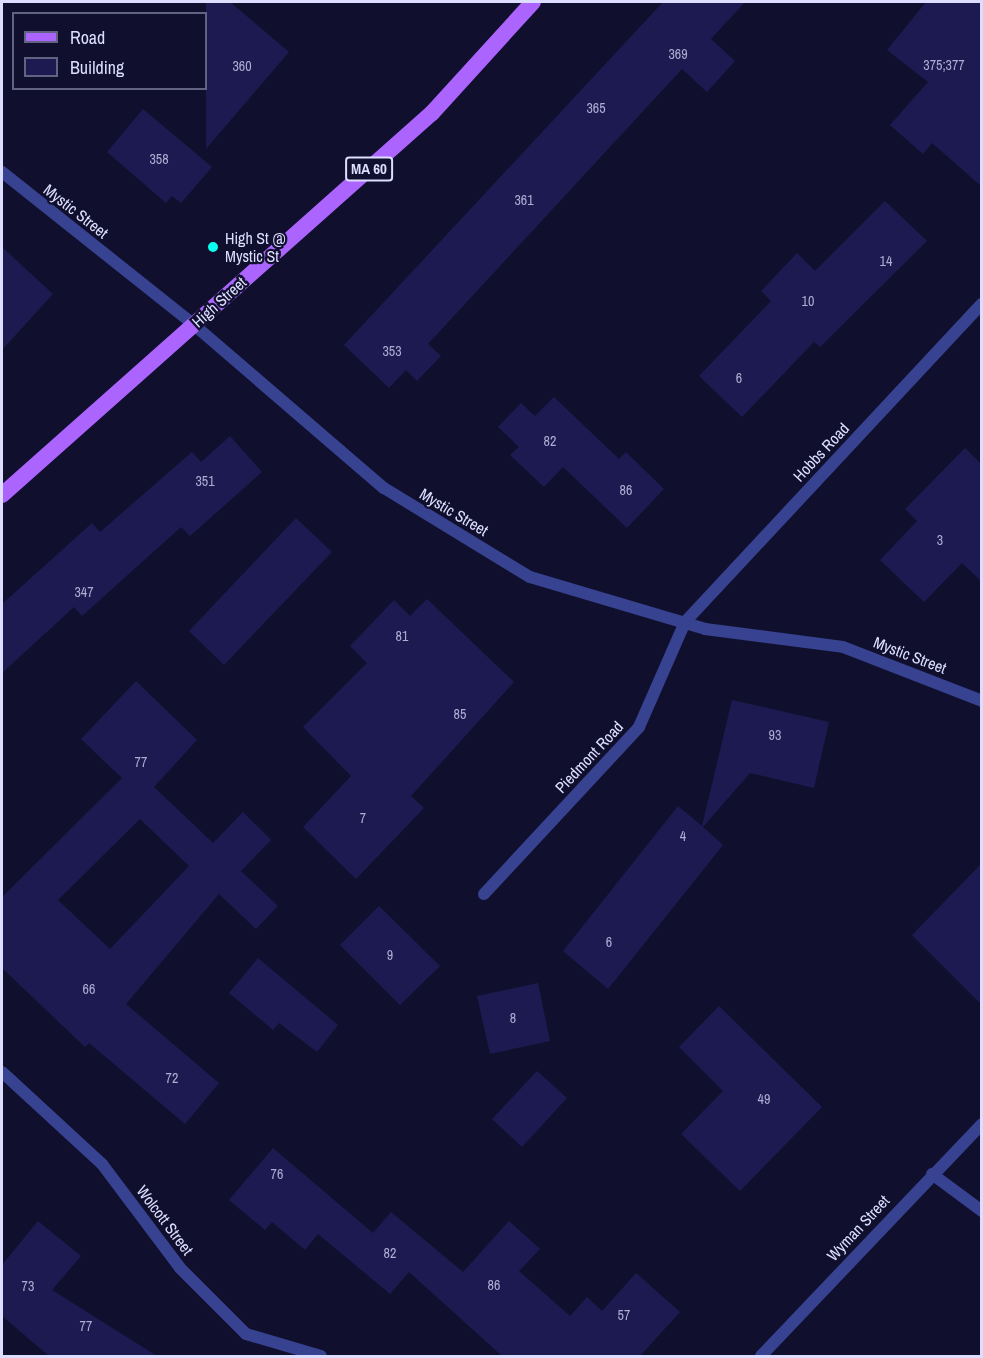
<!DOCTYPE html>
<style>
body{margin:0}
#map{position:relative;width:983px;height:1358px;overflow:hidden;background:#10102e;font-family:"Archivo Narrow",sans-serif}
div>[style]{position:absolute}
.building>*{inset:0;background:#1c1a50}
.minor>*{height:12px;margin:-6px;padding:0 6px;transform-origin:6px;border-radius:6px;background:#374290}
.primary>*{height:16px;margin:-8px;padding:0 8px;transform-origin:8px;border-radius:8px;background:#ac64ff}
.dots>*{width:16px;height:16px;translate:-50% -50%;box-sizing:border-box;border:3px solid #10102e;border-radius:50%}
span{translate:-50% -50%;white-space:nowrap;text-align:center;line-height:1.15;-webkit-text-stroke:4.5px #10102e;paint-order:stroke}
.number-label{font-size:14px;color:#adadd3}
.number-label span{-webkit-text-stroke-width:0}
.shield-label span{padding:2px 4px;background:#10102e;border:2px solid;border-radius:4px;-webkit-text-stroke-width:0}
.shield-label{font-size:15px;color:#dddeff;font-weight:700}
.street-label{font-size:16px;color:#dddeff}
.poi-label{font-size:16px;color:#dddeff}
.left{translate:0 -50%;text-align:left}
.frame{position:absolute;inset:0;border:3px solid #dddeff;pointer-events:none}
.legend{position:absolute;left:12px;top:12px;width:195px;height:78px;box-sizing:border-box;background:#10102e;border:2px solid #626282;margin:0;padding:8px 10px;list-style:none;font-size:18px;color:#dddeff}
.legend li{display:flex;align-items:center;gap:12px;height:30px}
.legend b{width:30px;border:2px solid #626282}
</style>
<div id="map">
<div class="building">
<i style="clip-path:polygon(206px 2px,230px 2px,289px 52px,206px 149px)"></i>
<i style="clip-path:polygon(663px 2px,745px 2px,711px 39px,735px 61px,707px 92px,682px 69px,428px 344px,441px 356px,417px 381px,406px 370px,389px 388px,344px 345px)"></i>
<i style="clip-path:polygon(926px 2px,981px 2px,981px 186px,932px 143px,923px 154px,890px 125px,928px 82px,887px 50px)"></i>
<i style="clip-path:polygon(143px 109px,212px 167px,181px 203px,172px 196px,166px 203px,107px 152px)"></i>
<i style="clip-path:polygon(885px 201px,927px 241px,820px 347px,814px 342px,742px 417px,699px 376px,771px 301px,761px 291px,797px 253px,815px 271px)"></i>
<i style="clip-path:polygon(2px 247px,53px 294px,2px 350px)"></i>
<i style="clip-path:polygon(554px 397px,619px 459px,626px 452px,664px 489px,627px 528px,563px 467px,544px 487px,510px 455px,519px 447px,498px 427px,521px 403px,535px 416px)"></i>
<i style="clip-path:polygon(230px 436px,262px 472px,190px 536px,181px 527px,82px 616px,74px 607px,2px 673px,2px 604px,92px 523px,100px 532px,192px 452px,201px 462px)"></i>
<i style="clip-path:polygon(965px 448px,981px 464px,981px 581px,962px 563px,924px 602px,880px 560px,917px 521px,905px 509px)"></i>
<i style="clip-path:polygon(296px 518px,332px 552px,224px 665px,189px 631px)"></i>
<i style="clip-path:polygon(427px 599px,514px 682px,411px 796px,424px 808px,356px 879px,303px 827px,351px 776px,303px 727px,367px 663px,350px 646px,394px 600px,410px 616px)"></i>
<i style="clip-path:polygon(evenodd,136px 681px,197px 740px,154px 787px,213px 843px,243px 812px,271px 840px,241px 871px,278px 906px,256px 929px,219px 894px,126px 1004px,219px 1083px,185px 1124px,89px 1043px,85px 1047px,2px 968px,2px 897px,122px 778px,81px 739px,136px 681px,140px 819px,189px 866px,110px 949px,58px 900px,140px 819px)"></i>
<i style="clip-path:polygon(732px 700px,829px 722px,814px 788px,750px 773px,703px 827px,723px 845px,608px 989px,563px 951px,678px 806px,702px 826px)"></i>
<i style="clip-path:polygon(981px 864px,981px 1004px,912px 935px)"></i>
<i style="clip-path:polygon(379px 906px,440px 966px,400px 1005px,340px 945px)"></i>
<i style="clip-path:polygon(258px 958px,338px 1025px,317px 1052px,279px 1023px,273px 1030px,229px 993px)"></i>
<i style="clip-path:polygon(538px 983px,550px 1041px,490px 1054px,477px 996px)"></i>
<i style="clip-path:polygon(719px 1006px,822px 1107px,740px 1191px,681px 1134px,723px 1091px,679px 1047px)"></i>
<i style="clip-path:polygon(537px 1071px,567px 1098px,522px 1147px,492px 1119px)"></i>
<i style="clip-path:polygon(273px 1148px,373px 1233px,391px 1212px,463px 1272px,509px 1221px,540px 1249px,519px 1271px,570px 1316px,587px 1297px,602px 1311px,636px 1273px,680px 1312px,640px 1356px,502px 1356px,409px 1272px,390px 1294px,318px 1234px,305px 1250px,272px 1222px,265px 1230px,229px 1200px)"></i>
<i style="clip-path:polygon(38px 1221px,81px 1256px,52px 1290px,157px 1356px,49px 1356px,2px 1316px,2px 1265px)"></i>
</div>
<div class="minor">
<i style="left:2px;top:172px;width:244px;rotate:38.5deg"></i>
<i style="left:193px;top:324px;width:252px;rotate:40.7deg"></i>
<i style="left:384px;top:488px;width:171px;rotate:31.4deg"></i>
<i style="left:530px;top:577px;width:183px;rotate:16.5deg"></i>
<i style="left:705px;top:629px;width:139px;rotate:7.4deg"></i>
<i style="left:843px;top:647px;width:149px;rotate:21.2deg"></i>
<i style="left:484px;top:894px;width:228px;rotate:-47.1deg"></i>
<i style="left:639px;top:727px;width:115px;rotate:-66.3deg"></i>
<i style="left:685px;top:622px;width:435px;rotate:-47deg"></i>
<i style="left:2px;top:1072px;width:136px;rotate:42.6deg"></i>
<i style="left:102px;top:1164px;width:130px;rotate:53.1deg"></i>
<i style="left:180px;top:1268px;width:93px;rotate:45deg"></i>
<i style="left:246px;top:1334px;width:78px;rotate:16.3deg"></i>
<i style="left:932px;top:1174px;width:62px;rotate:36.5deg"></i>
<i style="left:761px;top:1356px;width:320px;rotate:-46.4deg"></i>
</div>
<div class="primary">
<i style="left:2px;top:495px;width:575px;rotate:-41.62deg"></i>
<i style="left:432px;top:113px;width:150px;rotate:-47.7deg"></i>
</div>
<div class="dots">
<i style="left:213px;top:247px;background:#09fff0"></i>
</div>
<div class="number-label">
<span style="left:678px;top:54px">369</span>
<span style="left:944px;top:65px">375;377</span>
<span style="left:242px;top:66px">360</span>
<span style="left:596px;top:108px">365</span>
<span style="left:159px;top:159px">358</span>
<span style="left:524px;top:200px">361</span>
<span style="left:886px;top:261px">14</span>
<span style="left:808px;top:301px">10</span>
<span style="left:392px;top:351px">353</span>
<span style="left:739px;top:378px">6</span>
<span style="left:550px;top:441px">82</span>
<span style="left:205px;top:481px">351</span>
<span style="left:626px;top:490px">86</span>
<span style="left:940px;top:540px">3</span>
<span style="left:84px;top:592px">347</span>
<span style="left:402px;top:636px">81</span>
<span style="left:460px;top:714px">85</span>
<span style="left:775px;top:735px">93</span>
<span style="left:141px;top:762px">77</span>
<span style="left:363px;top:818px">7</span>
<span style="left:683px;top:836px">4</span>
<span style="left:609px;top:942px">6</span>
<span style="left:390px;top:955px">9</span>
<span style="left:89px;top:989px">66</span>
<span style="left:513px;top:1018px">8</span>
<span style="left:172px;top:1078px">72</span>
<span style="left:764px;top:1099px">49</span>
<span style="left:277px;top:1174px">76</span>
<span style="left:390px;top:1253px">82</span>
<span style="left:494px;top:1285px">86</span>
<span style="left:28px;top:1286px">73</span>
<span style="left:624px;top:1315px">57</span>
<span style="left:86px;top:1326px">77</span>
</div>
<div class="shield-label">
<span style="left:369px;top:169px">MA 60</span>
</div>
<div class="street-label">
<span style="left:76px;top:211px;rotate:38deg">Mystic Street</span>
<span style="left:219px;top:302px;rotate:-42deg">High Street</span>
<span style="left:821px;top:452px;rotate:-47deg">Hobbs Road</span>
<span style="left:454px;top:512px;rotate:31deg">Mystic Street</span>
<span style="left:910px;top:655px;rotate:21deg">Mystic Street</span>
<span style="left:589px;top:757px;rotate:-47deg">Piedmont Road</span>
<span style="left:165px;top:1220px;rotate:53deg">Wolcott Street</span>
<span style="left:858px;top:1228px;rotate:-47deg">Wyman Street</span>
</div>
<div class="poi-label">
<span class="left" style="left:225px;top:247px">High St @<br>Mystic St</span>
</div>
<div class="frame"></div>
<ul class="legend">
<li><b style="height:8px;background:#ac64ff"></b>Road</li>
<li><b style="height:16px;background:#1c1a50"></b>Building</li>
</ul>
</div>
